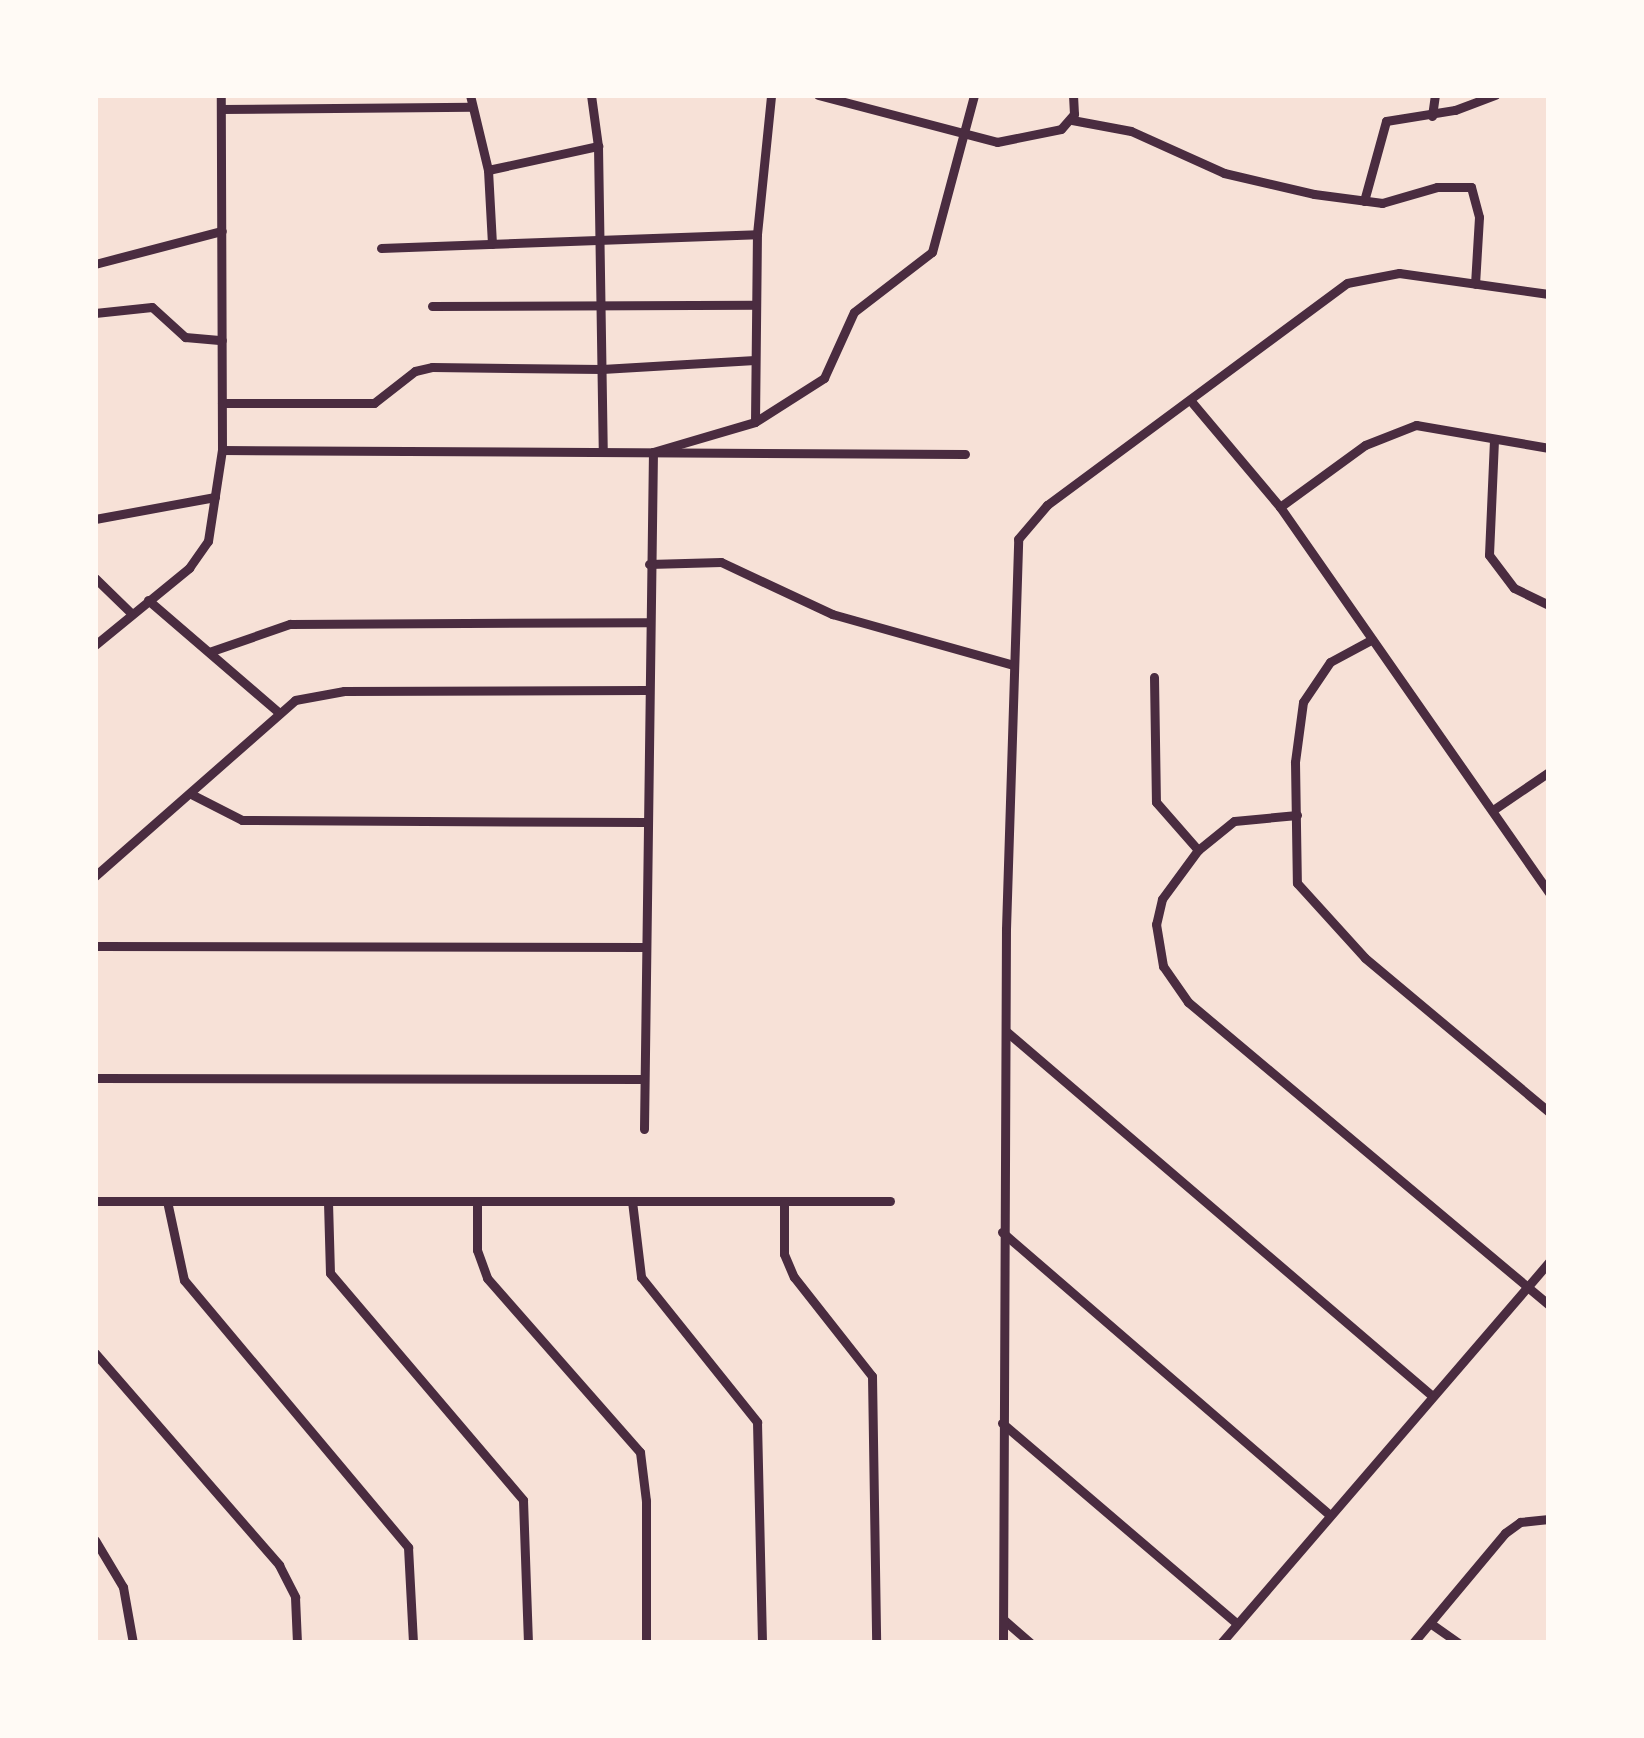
<!DOCTYPE html>
<style>
body{margin:0}
#map{position:relative;width:1644px;height:1738px;overflow:hidden;background:#f7e1d7;font-family:"Source Serif 4",serif}
div>[style]{position:absolute}
.minor>*{height:9px;margin:-4.5px;padding:0 4.5px;transform-origin:4.5px;border-radius:4.5px;background:#4a2c40}
span{translate:-50% -50%;white-space:nowrap;text-align:center;line-height:1.15;-webkit-text-stroke:10px #fffaf5;paint-order:stroke}
.frame{position:absolute;inset:0;border:98px solid #fffaf5;pointer-events:none}
</style>
<div id="map">
<div class="minor">
<i style="left:470px;top:95px;width:77px;rotate:76.5deg"></i>
<i style="left:488px;top:170px;width:74px;rotate:86.9deg"></i>
<i style="left:591px;top:95px;width:51px;rotate:82.2deg"></i>
<i style="left:598px;top:146px;width:306px;rotate:89.1deg"></i>
<i style="left:818px;top:95px;width:185px;rotate:14.7deg"></i>
<i style="left:997px;top:142px;width:65px;rotate:-11.5deg"></i>
<i style="left:1061px;top:129px;width:20px;rotate:-49deg"></i>
<i style="left:1074px;top:114px;width:19px;rotate:-93deg"></i>
<i style="left:221px;top:109px;width:251px;rotate:-0.5deg"></i>
<i style="left:1432px;top:116px;width:21px;rotate:-82deg"></i>
<i style="left:1072px;top:120px;width:60px;rotate:10.6deg"></i>
<i style="left:1131px;top:131px;width:102px;rotate:24.3deg"></i>
<i style="left:1224px;top:173px;width:92px;rotate:13.1deg"></i>
<i style="left:1314px;top:194px;width:69px;rotate:7.5deg"></i>
<i style="left:1382px;top:203px;width:57px;rotate:-16.2deg"></i>
<i style="left:1437px;top:187px;width:34px"></i>
<i style="left:1471px;top:187px;width:31px;rotate:75deg"></i>
<i style="left:1479px;top:217px;width:67px;rotate:93.4deg"></i>
<i style="left:488px;top:170px;width:113px;rotate:-12.3deg"></i>
<i style="left:1364px;top:201px;width:83px;rotate:-74.6deg"></i>
<i style="left:1386px;top:121px;width:70px;rotate:-9.1deg"></i>
<i style="left:1455px;top:110px;width:43px;rotate:-20.6deg"></i>
<i style="left:381px;top:248px;width:376px;rotate:-2.1deg"></i>
<i style="left:95px;top:264px;width:131px;rotate:-14.6deg"></i>
<i style="left:432px;top:306px;width:324px;rotate:-0.2deg"></i>
<i style="left:95px;top:313px;width:57px;rotate:-6deg"></i>
<i style="left:152px;top:307px;width:45px;rotate:42.3deg"></i>
<i style="left:185px;top:337px;width:37px;rotate:5deg"></i>
<i style="left:1190px;top:400px;width:140px;rotate:49.9deg"></i>
<i style="left:1280px;top:507px;width:470px;rotate:55.1deg"></i>
<i style="left:222px;top:403px;width:152px"></i>
<i style="left:374px;top:403px;width:52px;rotate:-38deg"></i>
<i style="left:415px;top:371px;width:17px;rotate:-13deg"></i>
<i style="left:432px;top:367px;width:170px;rotate:0.7deg"></i>
<i style="left:602px;top:369px;width:153px;rotate:-3.4deg"></i>
<i style="left:755px;top:422px;width:188px;rotate:-89.4deg"></i>
<i style="left:757px;top:234px;width:140px;rotate:-84.2deg"></i>
<i style="left:1494px;top:440px;width:115px;rotate:92.5deg"></i>
<i style="left:1489px;top:555px;width:41px;rotate:52.9deg"></i>
<i style="left:1514px;top:588px;width:39px;rotate:26deg"></i>
<i style="left:222px;top:450px;width:743px;rotate:0.31deg"></i>
<i style="left:1280px;top:507px;width:105px;rotate:-36.1deg"></i>
<i style="left:1365px;top:445px;width:55px;rotate:-21.4deg"></i>
<i style="left:1416px;top:425px;width:135px;rotate:9.8deg"></i>
<i style="left:95px;top:519px;width:122px;rotate:-10.4deg"></i>
<i style="left:649px;top:564px;width:72px;rotate:-1.6deg"></i>
<i style="left:721px;top:562px;width:123px;rotate:25.1deg"></i>
<i style="left:832px;top:614px;width:189px;rotate:15.7deg"></i>
<i style="left:95px;top:578px;width:50px;rotate:44.2deg"></i>
<i style="left:148px;top:600px;width:170px;rotate:40.7deg"></i>
<i style="left:1369px;top:641px;width:44px;rotate:151.7deg"></i>
<i style="left:1330px;top:662px;width:48px;rotate:124deg"></i>
<i style="left:1303px;top:702px;width:61px;rotate:97.6deg"></i>
<i style="left:1295px;top:762px;width:121px;rotate:89.1deg"></i>
<i style="left:1297px;top:883px;width:101px;rotate:47.8deg"></i>
<i style="left:1365px;top:958px;width:240px;rotate:39.9deg"></i>
<i style="left:95px;top:645px;width:122px;rotate:-39.3deg"></i>
<i style="left:189px;top:568px;width:33px;rotate:-55deg"></i>
<i style="left:208px;top:541px;width:92px;rotate:-81.3deg"></i>
<i style="left:222px;top:450px;width:355px;rotate:-90.2deg"></i>
<i style="left:209px;top:652px;width:86px;rotate:-19.1deg"></i>
<i style="left:290px;top:624px;width:358px;rotate:-0.3deg"></i>
<i style="left:1154px;top:677px;width:125px;rotate:89.1deg"></i>
<i style="left:1156px;top:802px;width:64px;rotate:48.8deg"></i>
<i style="left:193px;top:795px;width:55px;rotate:27deg"></i>
<i style="left:242px;top:820px;width:404px;rotate:0.3deg"></i>
<i style="left:1493px;top:810px;width:68px;rotate:-34.2deg"></i>
<i style="left:1297px;top:815px;width:63px;rotate:174.6deg"></i>
<i style="left:1234px;top:821px;width:46px;rotate:141.1deg"></i>
<i style="left:1198px;top:850px;width:61px;rotate:126.3deg"></i>
<i style="left:1162px;top:899px;width:26px;rotate:103deg"></i>
<i style="left:1156px;top:924px;width:43px;rotate:80.5deg"></i>
<i style="left:1163px;top:966px;width:44px;rotate:55.2deg"></i>
<i style="left:1188px;top:1002px;width:471px;rotate:40deg"></i>
<i style="left:95px;top:876px;width:266px;rotate:-41.3deg"></i>
<i style="left:295px;top:700px;width:50px;rotate:-10.4deg"></i>
<i style="left:344px;top:691px;width:303px;rotate:-0.2deg"></i>
<i style="left:95px;top:946px;width:550px;rotate:0.1deg"></i>
<i style="left:1007px;top:1032px;width:557px;rotate:40.56deg"></i>
<i style="left:95px;top:1078px;width:549px;rotate:0.1deg"></i>
<i style="left:644px;top:1129px;width:677px;rotate:-89.24deg"></i>
<i style="left:653px;top:452px;width:106px;rotate:-16.4deg"></i>
<i style="left:755px;top:422px;width:82px;rotate:-32.5deg"></i>
<i style="left:824px;top:378px;width:72px;rotate:-65.6deg"></i>
<i style="left:854px;top:312px;width:98px;rotate:-37.6deg"></i>
<i style="left:932px;top:252px;width:163px;rotate:-75deg"></i>
<i style="left:95px;top:1201px;width:795px"></i>
<i style="left:167px;top:1201px;width:81px;rotate:77.9deg"></i>
<i style="left:184px;top:1280px;width:349px;rotate:50deg"></i>
<i style="left:408px;top:1547px;width:96px;rotate:87deg"></i>
<i style="left:632px;top:1201px;width:77px;rotate:83.2deg"></i>
<i style="left:641px;top:1277px;width:186px;rotate:51.3deg"></i>
<i style="left:757px;top:1422px;width:221px;rotate:88.7deg"></i>
<i style="left:328px;top:1202px;width:71px;rotate:88.4deg"></i>
<i style="left:330px;top:1273px;width:298px;rotate:49.6deg"></i>
<i style="left:523px;top:1500px;width:143px;rotate:88deg"></i>
<i style="left:477px;top:1202px;width:48px;rotate:90deg"></i>
<i style="left:477px;top:1250px;width:30px;rotate:70deg"></i>
<i style="left:487px;top:1278px;width:232px;rotate:48.7deg"></i>
<i style="left:640px;top:1452px;width:49px;rotate:83deg"></i>
<i style="left:646px;top:1501px;width:142px;rotate:90deg"></i>
<i style="left:784px;top:1203px;width:51px;rotate:90deg"></i>
<i style="left:784px;top:1254px;width:25px;rotate:67deg"></i>
<i style="left:794px;top:1277px;width:126px;rotate:51.8deg"></i>
<i style="left:872px;top:1376px;width:267px;rotate:89.1deg"></i>
<i style="left:1002px;top:1232px;width:430px;rotate:40.8deg"></i>
<i style="left:95px;top:1353px;width:281px;rotate:49deg"></i>
<i style="left:279px;top:1565px;width:36px;rotate:63deg"></i>
<i style="left:295px;top:1597px;width:46px;rotate:87.5deg"></i>
<i style="left:1002px;top:1423px;width:309px;rotate:40.5deg"></i>
<i style="left:95px;top:1540px;width:55px;rotate:59.2deg"></i>
<i style="left:123px;top:1587px;width:57px;rotate:79.9deg"></i>
<i style="left:1004px;top:1620px;width:35px;rotate:41deg"></i>
<i style="left:1430px;top:1623px;width:35px;rotate:35deg"></i>
<i style="left:1003px;top:1643px;width:714px;rotate:-89.76deg"></i>
<i style="left:1006px;top:929px;width:390px;rotate:-88.2deg"></i>
<i style="left:1018px;top:539px;width:45px;rotate:-49.5deg"></i>
<i style="left:1047px;top:505px;width:373px;rotate:-36.5deg"></i>
<i style="left:1347px;top:283px;width:53px;rotate:-10.9deg"></i>
<i style="left:1399px;top:273px;width:151px;rotate:8deg"></i>
<i style="left:1221px;top:1643px;width:503px;rotate:-49.28deg"></i>
<i style="left:1413px;top:1643px;width:143px;rotate:-50.1deg"></i>
<i style="left:1505px;top:1533px;width:19px;rotate:-36deg"></i>
<i style="left:1520px;top:1522px;width:29px;rotate:-6deg"></i>
</div>
<div class="frame"></div>
</div>
